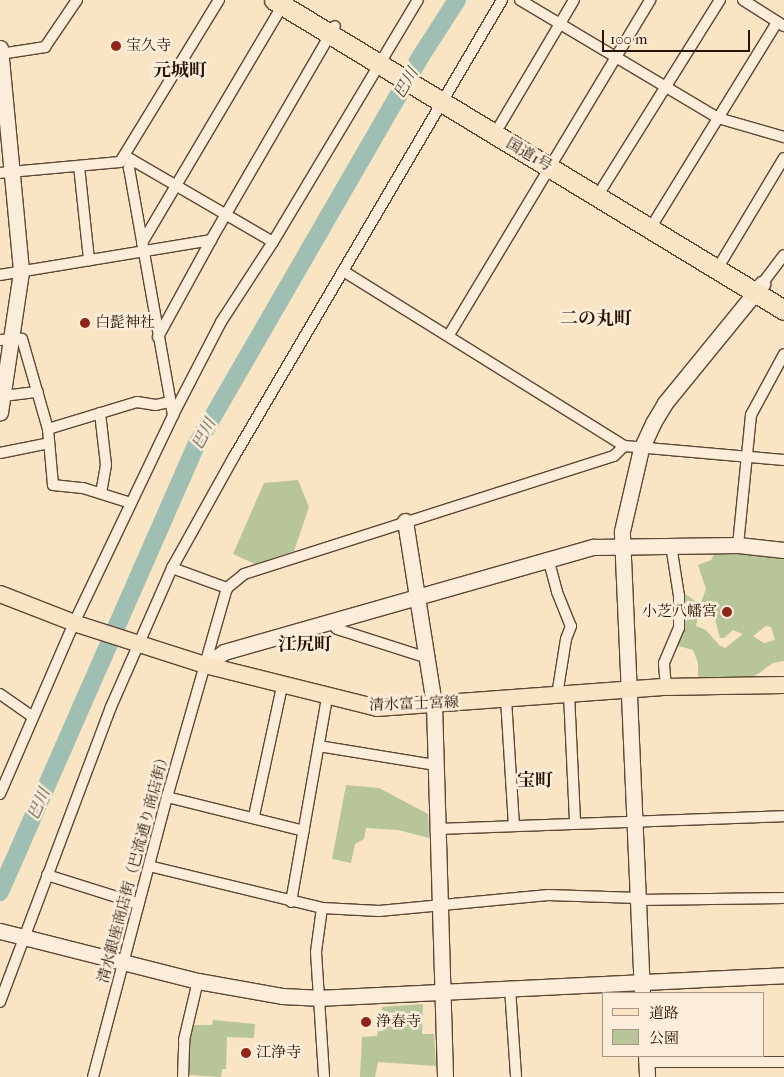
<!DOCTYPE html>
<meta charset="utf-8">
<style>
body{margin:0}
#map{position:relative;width:784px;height:1077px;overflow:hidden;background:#f9e4c4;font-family:"IM FELL French Canon","Noto Serif JP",serif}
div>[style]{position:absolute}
.green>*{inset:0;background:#b8c599}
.river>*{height:18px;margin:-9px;padding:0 9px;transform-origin:9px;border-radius:9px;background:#9ebfb1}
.roads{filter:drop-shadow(1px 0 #5c4734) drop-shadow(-1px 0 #5c4734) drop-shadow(0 1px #5c4734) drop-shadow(0 -1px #5c4734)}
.street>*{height:10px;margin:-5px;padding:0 5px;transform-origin:5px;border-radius:5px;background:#fbedd9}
.secondary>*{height:15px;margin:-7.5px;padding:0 7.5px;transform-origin:7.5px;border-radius:7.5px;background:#fbedd9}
.primary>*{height:16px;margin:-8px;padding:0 8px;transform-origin:8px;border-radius:8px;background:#f9e4c4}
.highway>*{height:19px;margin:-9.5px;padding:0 9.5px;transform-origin:9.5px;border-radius:9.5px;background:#f9e4c4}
.dots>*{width:14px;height:14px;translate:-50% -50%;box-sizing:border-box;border:2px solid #fbedd9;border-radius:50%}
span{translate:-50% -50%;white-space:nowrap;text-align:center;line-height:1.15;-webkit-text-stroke:5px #fbedd9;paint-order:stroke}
.poi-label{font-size:15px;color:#281304}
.left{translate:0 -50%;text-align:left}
.right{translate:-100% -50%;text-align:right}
.street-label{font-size:15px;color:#281304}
.water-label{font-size:16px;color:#514f41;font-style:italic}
.quarter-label{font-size:18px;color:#281304;font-weight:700}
.legend{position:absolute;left:602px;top:992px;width:162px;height:65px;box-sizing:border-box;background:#fbedd9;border:1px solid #a79684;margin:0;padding:6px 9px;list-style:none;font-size:15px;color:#281304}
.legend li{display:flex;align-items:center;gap:10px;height:25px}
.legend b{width:25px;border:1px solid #a79684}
.scale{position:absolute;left:602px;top:30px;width:148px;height:22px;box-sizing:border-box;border:2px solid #281304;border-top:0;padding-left:6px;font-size:15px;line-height:18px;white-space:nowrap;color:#281304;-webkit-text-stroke:4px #fbedd9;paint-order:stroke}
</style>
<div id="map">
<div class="green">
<i style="clip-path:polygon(298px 480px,309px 507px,294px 551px,255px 564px,233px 554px,264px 483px)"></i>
<i style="clip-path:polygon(evenodd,719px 546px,784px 549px,784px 661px,773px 663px,749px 680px,704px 679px,698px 676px,698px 663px,693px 650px,675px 645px,683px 592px,700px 605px,706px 589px,698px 565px,711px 560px,719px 546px,700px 607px,713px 611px,720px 638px,724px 638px,733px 630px,743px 634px,725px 648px,719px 645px,706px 630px,696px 626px,700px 607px,719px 546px,766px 626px,771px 627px,775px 640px,764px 643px,753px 636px,766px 626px)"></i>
<i style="clip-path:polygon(346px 785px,379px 788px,428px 814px,429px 838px,398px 830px,366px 828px,364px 839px,355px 844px,351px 863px,332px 859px)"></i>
<i style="clip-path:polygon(423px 1004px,422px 1034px,434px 1034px,436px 1066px,378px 1062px,375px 1077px,360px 1077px,362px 1037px,377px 1036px,378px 1031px,383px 1031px,382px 1007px)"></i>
<i style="clip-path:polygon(213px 1020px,255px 1024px,254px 1038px,227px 1037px,226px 1069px,222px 1069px,221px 1077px,188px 1075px,187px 1044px,192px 1025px,212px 1025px)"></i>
</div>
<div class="river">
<i style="left:0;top:892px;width:489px;rotate:-66.3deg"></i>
<i style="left:197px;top:444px;width:448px;rotate:-60deg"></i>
<i style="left:421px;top:56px;width:67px;rotate:-57.3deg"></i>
</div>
<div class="roads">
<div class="street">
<i style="left:520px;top:0;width:230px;rotate:30.8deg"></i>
<i style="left:718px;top:118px;width:69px;rotate:16.1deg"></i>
<i style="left:743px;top:0;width:49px;rotate:32.4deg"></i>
<i style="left:0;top:54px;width:46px;rotate:-8.8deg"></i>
<i style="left:45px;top:47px;width:57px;rotate:-55.8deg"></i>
<i style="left:500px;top:125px;width:145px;rotate:-59.4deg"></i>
<i style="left:127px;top:157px;width:169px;rotate:30.2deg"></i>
<i style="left:132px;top:160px;width:9px;rotate:111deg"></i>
<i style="left:129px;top:168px;width:251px;rotate:79.9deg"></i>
<i style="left:79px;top:166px;width:95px;rotate:83.9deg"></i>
<i style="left:0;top:173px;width:121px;rotate:-5.2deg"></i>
<i style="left:120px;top:162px;width:190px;rotate:-58.6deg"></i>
<i style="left:603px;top:187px;width:221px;rotate:-58deg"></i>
<i style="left:656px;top:219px;width:231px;rotate:-58.4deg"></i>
<i style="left:142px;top:243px;width:279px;rotate:-59.4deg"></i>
<i style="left:722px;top:261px;width:120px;rotate:-59deg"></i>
<i style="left:343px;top:271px;width:331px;rotate:31.9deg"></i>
<i style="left:624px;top:446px;width:161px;rotate:5deg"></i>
<i style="left:0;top:275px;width:214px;rotate:-9.4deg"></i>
<i style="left:211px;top:240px;width:247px;rotate:-59.9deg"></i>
<i style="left:762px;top:284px;width:36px;rotate:-53deg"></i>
<i style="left:449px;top:335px;width:391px;rotate:-59deg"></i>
<i style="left:158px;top:337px;width:111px;rotate:-61.3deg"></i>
<i style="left:0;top:340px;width:22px;rotate:-3deg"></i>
<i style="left:22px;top:339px;width:94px;rotate:73.9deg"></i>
<i style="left:48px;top:429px;width:56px;rotate:84.9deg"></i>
<i style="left:53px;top:485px;width:30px;rotate:6deg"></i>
<i style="left:83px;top:488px;width:50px;rotate:17.4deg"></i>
<i style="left:3px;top:396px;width:35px;rotate:-7deg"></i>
<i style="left:100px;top:413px;width:52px;rotate:83.4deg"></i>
<i style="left:106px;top:465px;width:27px;rotate:100deg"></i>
<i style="left:48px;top:429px;width:93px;rotate:-16.9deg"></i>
<i style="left:137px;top:402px;width:19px;rotate:9deg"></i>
<i style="left:156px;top:405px;width:13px;rotate:-13deg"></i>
<i style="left:0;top:453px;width:50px;rotate:-11.5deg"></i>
<i style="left:738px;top:545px;width:131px;rotate:-84.3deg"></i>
<i style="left:751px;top:415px;width:69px;rotate:-61.6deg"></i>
<i style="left:548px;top:558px;width:35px;rotate:75deg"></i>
<i style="left:557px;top:592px;width:37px;rotate:68deg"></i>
<i style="left:571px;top:626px;width:14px;rotate:111deg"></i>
<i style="left:566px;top:639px;width:57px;rotate:99.1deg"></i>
<i style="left:172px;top:568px;width:59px;rotate:20deg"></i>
<i style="left:329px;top:621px;width:11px;rotate:45deg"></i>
<i style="left:337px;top:629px;width:96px;rotate:17.7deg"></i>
<i style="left:666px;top:687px;width:24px;rotate:-95deg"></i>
<i style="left:664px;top:663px;width:38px;rotate:-67deg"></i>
<i style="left:679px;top:628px;width:32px;rotate:-90deg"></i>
<i style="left:679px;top:596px;width:52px;rotate:-98.9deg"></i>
<i style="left:0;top:694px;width:40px;rotate:34.9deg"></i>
<i style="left:569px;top:694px;width:128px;rotate:87.3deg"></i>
<i style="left:506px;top:699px;width:127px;rotate:86.4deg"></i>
<i style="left:319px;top:746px;width:118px;rotate:9.3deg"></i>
<i style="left:0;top:794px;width:186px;rotate:-66.6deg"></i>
<i style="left:74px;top:623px;width:230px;rotate:-64.5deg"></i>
<i style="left:173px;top:415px;width:105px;rotate:-62.7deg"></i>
<i style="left:221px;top:322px;width:95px;rotate:-57deg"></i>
<i style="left:273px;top:242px;width:282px;rotate:-59.1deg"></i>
<i style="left:167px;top:797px;width:141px;rotate:13.9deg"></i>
<i style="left:254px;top:816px;width:133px;rotate:-77.8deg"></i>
<i style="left:436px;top:829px;width:348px;rotate:-2.1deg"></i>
<i style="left:149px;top:866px;width:178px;rotate:13.6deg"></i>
<i style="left:322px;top:908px;width:57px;rotate:3deg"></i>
<i style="left:379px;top:911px;width:170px;rotate:-5.4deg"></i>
<i style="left:548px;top:895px;width:90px;rotate:1.9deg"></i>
<i style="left:47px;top:875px;width:96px;rotate:17.5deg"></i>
<i style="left:638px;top:900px;width:146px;rotate:-0.8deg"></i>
<i style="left:291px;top:902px;width:207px;rotate:-80deg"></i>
<i style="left:322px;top:908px;width:44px;rotate:97.8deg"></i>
<i style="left:316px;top:952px;width:125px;rotate:86.3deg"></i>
<i style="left:510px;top:988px;width:89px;rotate:86.1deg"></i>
<i style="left:0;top:1002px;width:315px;rotate:-69.4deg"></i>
<i style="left:111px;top:707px;width:152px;rotate:-66.3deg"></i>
<i style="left:172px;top:568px;width:129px;rotate:-60.9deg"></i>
<i style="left:235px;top:455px;width:528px;rotate:-59.6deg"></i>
<i style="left:647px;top:1062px;width:137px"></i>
<i style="left:93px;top:1077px;width:290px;rotate:-75.2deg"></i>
<i style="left:167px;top:797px;width:217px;rotate:-74deg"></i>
<i style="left:227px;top:588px;width:22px;rotate:-39deg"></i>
<i style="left:244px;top:574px;width:388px;rotate:-17.7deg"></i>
<i style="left:614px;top:456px;width:14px;rotate:-45deg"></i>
<i style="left:183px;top:1077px;width:37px;rotate:-88deg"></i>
<i style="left:184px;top:1040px;width:61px;rotate:-76.7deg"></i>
</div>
<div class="secondary">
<i style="left:0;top:48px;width:225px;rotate:84.6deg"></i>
<i style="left:21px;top:272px;width:142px;rotate:98.5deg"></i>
<i style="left:405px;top:521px;width:186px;rotate:81deg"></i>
<i style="left:434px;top:705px;width:372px;rotate:88.3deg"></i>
<i style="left:205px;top:665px;width:23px;rotate:-34deg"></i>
<i style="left:224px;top:652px;width:384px;rotate:-15.9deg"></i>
<i style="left:593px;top:547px;width:145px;rotate:-0.8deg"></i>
<i style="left:738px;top:545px;width:46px;rotate:6.2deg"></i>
<i style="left:0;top:931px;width:204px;rotate:14.2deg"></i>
<i style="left:198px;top:981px;width:85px;rotate:10.1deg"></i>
<i style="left:282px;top:996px;width:35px;rotate:3deg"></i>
<i style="left:317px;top:998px;width:468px;rotate:-2.8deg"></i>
<i style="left:642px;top:993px;width:462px;rotate:-92.5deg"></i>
<i style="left:622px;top:531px;width:84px;rotate:-77deg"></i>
<i style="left:641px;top:449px;width:29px;rotate:-65deg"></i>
<i style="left:653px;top:423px;width:23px;rotate:-59deg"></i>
<i style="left:665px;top:403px;width:154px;rotate:-50.8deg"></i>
<i style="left:646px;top:1056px;width:21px;rotate:87deg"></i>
</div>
<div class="primary">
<i style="left:0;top:594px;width:83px;rotate:21.3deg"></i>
<i style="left:77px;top:624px;width:134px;rotate:17.8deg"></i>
<i style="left:205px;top:665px;width:177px;rotate:14deg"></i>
<i style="left:377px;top:708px;width:290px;rotate:-4.2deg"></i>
<i style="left:666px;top:687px;width:118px;rotate:-1deg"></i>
</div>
<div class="highway">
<i style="left:274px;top:0;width:597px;rotate:31.29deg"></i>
</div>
</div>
<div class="dots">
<i style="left:116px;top:46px;background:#8f2418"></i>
<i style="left:85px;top:323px;background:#8f2418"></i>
<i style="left:727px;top:612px;background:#8f2418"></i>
<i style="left:366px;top:1022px;background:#8f2418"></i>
<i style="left:246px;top:1053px;background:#8f2418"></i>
</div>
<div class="poi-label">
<span class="left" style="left:126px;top:46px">宝久寺</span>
<span class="left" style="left:95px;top:323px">白髭神社</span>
<span class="right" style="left:717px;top:612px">小芝八幡宮</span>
<span class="left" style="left:376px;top:1022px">浄春寺</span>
<span class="left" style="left:256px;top:1053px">江浄寺</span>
</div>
<div class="street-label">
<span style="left:529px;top:155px;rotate:30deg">国道1号</span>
<span style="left:414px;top:704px;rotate:-2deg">清水富士宮線</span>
<span style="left:134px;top:867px;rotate:-75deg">清水銀座商店街（巴流通り商店街）</span>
</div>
<div class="water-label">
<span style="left:406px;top:83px;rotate:-60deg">巴川</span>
<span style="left:204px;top:434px;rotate:-62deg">巴川</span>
<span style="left:39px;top:804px;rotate:-66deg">巴川</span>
</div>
<div class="quarter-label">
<span style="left:180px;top:71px">元城町</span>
<span style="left:596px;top:319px">二の丸町</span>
<span style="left:305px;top:645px">江尻町</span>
<span style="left:535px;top:781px">宝町</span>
</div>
<ul class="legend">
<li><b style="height:6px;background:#f9e4c4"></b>道路</li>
<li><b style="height:14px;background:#b8c599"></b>公園</li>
</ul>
<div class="scale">100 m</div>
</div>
